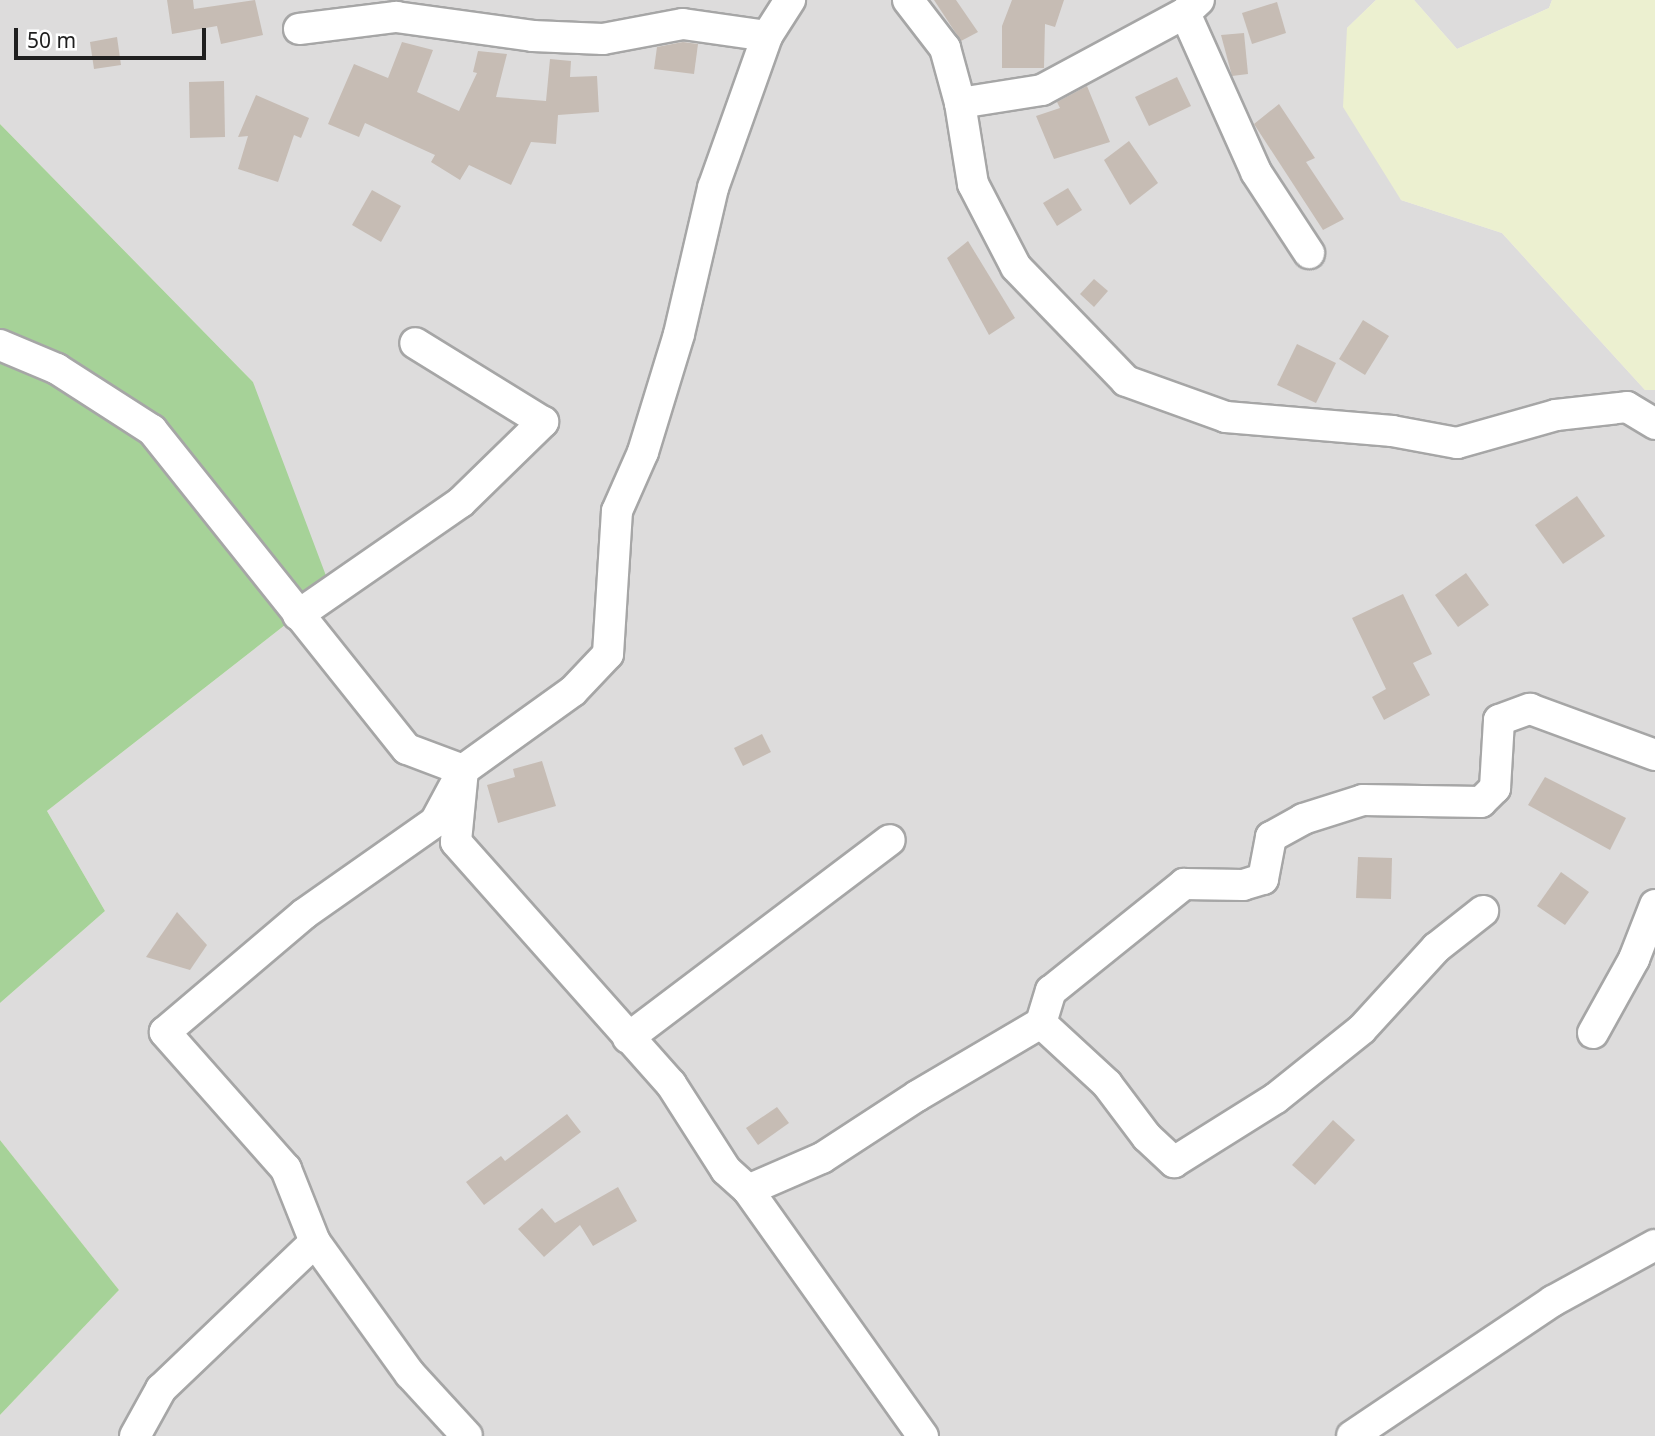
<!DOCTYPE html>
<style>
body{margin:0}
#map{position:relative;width:1655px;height:1436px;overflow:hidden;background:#f1ede5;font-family:"Noto Sans",sans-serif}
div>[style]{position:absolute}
.residential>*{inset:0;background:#dddcdc}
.farmland>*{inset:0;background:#ecf0d0}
.forest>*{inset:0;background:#a6d298}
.building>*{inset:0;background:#c6bcb4}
.roads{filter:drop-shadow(2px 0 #a6a6a6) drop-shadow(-2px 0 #a6a6a6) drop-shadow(0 2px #a6a6a6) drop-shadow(0 -2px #a6a6a6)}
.minor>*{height:30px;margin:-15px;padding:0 15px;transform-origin:15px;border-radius:15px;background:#fff}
span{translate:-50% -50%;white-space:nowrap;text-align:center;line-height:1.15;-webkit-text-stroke:7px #fff;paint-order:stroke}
.scale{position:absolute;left:14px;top:28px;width:192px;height:32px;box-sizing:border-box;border:4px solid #1f1f1f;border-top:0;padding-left:9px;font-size:21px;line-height:24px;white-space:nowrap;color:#1f1f1f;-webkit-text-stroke:5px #fff;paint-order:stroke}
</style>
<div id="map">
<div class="residential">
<i style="clip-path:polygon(0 0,1376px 0,1347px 28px,1401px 200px,1502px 233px,1645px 390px,1655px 390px,1655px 1436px,0 1436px,0 1415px,119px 1290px,0 1140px,0 1003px,105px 911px,47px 811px,298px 615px,253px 382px,0 124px)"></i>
<i style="clip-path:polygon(1414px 0,1552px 0,1549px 8px,1457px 49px)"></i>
</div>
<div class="farmland">
<i style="clip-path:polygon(1376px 0,1414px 0,1457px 49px,1549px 8px,1552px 0,1655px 0,1655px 390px,1645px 390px,1502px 233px,1401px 200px,1343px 107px,1347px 28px)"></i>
</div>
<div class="forest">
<i style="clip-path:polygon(0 124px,253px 382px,331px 589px,47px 811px,105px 911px,0 1003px)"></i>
<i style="clip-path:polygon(0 1140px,119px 1290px,0 1415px)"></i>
</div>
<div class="building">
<i style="clip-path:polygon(167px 0,193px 0,194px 9px,255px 0,263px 35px,221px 44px,217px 26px,172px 34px)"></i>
<i style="clip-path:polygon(934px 0,956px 0,978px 32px,961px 41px)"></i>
<i style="clip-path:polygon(1012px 0,1064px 0,1055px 27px,1045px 24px,1044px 68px,1002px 68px,1002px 26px)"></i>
<i style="clip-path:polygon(1277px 2px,1286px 33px,1252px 44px,1242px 13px)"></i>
<i style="clip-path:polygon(1244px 33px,1248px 74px,1232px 76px,1221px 35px)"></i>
<i style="clip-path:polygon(117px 37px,121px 65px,94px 69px,90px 42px)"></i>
<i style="clip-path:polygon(402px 42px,433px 50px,417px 92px,459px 111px,477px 73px,473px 72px,478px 51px,507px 54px,496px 97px,546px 101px,550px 59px,571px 61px,570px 77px,597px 76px,599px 112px,558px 115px,556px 144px,531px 142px,511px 185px,469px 165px,460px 180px,431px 162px,435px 155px,365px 123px,359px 137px,328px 124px,354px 64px,388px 78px)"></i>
<i style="clip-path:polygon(683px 42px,698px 44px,694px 74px,654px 69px,657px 47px)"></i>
<i style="clip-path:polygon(1177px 77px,1191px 106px,1149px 126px,1135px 97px)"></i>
<i style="clip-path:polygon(224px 81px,225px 137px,190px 138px,189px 82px)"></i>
<i style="clip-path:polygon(1087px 86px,1110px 142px,1054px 159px,1036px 116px,1060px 108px,1057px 102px)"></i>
<i style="clip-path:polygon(256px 95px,309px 118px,301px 138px,294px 135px,278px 182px,238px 169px,248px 136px,238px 137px)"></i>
<i style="clip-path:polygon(1279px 104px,1315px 158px,1306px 162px,1344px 219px,1323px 230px,1254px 124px)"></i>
<i style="clip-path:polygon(1129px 141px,1158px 183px,1130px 205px,1104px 160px)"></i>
<i style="clip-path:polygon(1068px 188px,1082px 210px,1057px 226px,1043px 203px)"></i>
<i style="clip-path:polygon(372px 190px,401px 206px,381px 242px,352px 225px)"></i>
<i style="clip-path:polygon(968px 241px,1015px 318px,989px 335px,947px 258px)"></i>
<i style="clip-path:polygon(1094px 279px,1108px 291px,1094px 307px,1080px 294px)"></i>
<i style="clip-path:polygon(1363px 320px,1389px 336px,1365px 375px,1339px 359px)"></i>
<i style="clip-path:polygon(1297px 344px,1336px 363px,1316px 403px,1277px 385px)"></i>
<i style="clip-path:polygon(1577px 496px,1605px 536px,1563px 564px,1535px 525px)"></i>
<i style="clip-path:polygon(1466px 573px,1489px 605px,1458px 627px,1435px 595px)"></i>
<i style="clip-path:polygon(1403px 594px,1432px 654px,1413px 663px,1430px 695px,1384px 720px,1372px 697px,1386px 689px,1352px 618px)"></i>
<i style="clip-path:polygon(762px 734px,771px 752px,743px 766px,734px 748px)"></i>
<i style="clip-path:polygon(542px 761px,556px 806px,498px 823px,487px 785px,515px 777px,513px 769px)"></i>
<i style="clip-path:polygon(1545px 777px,1626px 818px,1610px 850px,1528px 805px)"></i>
<i style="clip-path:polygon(1358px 857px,1392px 858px,1391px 899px,1356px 898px)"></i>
<i style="clip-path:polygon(1561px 872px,1589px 892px,1565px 925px,1537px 906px)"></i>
<i style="clip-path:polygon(177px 912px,207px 945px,190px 970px,146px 957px)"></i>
<i style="clip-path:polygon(777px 1107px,789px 1123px,758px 1145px,746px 1128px)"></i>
<i style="clip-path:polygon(567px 1114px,581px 1132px,484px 1205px,466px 1182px,501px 1156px,505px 1161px)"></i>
<i style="clip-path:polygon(1333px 1120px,1355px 1140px,1315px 1185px,1292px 1165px)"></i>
<i style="clip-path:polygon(618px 1187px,637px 1221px,593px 1246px,580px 1225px,544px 1257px,518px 1229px,542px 1208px,555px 1223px)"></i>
</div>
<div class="roads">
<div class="minor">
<i style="left:908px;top:0;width:61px;rotate:52.4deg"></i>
<i style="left:945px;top:48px;width:57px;rotate:74.7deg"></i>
<i style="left:960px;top:103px;width:82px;rotate:80.9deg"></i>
<i style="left:973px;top:184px;width:93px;rotate:62.6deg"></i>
<i style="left:1016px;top:267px;width:158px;rotate:46deg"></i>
<i style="left:1126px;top:381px;width:106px;rotate:19.8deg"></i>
<i style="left:1226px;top:417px;width:167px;rotate:4.8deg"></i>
<i style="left:1392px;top:431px;width:66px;rotate:10.5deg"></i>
<i style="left:1457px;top:443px;width:103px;rotate:-15.8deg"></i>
<i style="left:1556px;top:415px;width:71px;rotate:-6.4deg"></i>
<i style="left:1627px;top:407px;width:33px;rotate:31deg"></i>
<i style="left:1185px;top:13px;width:174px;rotate:65.9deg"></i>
<i style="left:1256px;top:172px;width:97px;rotate:56.8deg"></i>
<i style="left:299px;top:29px;width:98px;rotate:-7.1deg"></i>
<i style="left:396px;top:17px;width:138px;rotate:7.9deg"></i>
<i style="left:533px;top:36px;width:70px;rotate:2.5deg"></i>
<i style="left:603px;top:39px;width:81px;rotate:-10.6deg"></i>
<i style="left:683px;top:24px;width:85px;rotate:8.1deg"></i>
<i style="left:960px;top:103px;width:83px;rotate:-9deg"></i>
<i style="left:1042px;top:90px;width:162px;rotate:-28.3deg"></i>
<i style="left:1185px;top:13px;width:19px;rotate:-43deg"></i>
<i style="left:0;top:345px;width:62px;rotate:22.8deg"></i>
<i style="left:57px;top:369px;width:113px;rotate:32.7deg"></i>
<i style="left:152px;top:430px;width:408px;rotate:51.4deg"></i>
<i style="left:407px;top:749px;width:60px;rotate:20.6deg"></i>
<i style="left:463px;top:770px;width:72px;rotate:95.6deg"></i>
<i style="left:456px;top:842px;width:324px;rotate:48.4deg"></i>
<i style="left:671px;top:1084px;width:102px;rotate:57.4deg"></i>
<i style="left:726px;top:1170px;width:30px;rotate:42deg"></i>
<i style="left:748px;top:1190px;width:302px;rotate:54.6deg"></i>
<i style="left:298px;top:615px;width:198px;rotate:-34.7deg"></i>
<i style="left:461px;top:502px;width:115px;rotate:-44.3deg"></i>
<i style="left:543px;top:422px;width:150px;rotate:-148.3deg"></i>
<i style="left:1041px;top:1023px;width:90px;rotate:42.7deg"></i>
<i style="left:1107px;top:1084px;width:66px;rotate:53deg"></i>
<i style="left:1147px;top:1137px;width:37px;rotate:43deg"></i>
<i style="left:1174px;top:1162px;width:120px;rotate:-32.1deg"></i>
<i style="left:1276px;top:1098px;width:110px;rotate:-38.7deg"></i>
<i style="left:1362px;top:1029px;width:110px;rotate:-47.6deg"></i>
<i style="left:1436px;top:948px;width:60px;rotate:-38.2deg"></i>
<i style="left:1593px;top:1033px;width:85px;rotate:-61deg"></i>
<i style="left:1634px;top:959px;width:58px;rotate:-68.7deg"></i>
<i style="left:628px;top:1038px;width:328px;rotate:-37.1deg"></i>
<i style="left:748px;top:1190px;width:81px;rotate:-23.4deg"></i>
<i style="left:822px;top:1158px;width:113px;rotate:-33.1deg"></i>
<i style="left:917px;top:1096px;width:144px;rotate:-30.5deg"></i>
<i style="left:1041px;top:1023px;width:34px;rotate:-73deg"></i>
<i style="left:1051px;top:991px;width:171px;rotate:-38.8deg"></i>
<i style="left:1184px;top:884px;width:59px;rotate:1deg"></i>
<i style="left:1243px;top:885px;width:21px;rotate:-17deg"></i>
<i style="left:1263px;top:879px;width:43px;rotate:-79.2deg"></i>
<i style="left:1271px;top:837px;width:37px;rotate:-29deg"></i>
<i style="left:1303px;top:819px;width:63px;rotate:-17.6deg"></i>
<i style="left:1363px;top:800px;width:118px;rotate:1deg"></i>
<i style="left:1481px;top:802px;width:20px;rotate:-45deg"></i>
<i style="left:1495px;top:788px;width:68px;rotate:-86.6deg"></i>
<i style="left:1499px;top:720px;width:33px;rotate:-20deg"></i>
<i style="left:1530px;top:709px;width:133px;rotate:20.2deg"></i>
<i style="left:315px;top:1242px;width:163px;rotate:54.3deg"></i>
<i style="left:410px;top:1374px;width:84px;rotate:47.4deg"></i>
<i style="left:135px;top:1436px;width:54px;rotate:-61deg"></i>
<i style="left:161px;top:1389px;width:213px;rotate:-43.7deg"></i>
<i style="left:315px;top:1242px;width:79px;rotate:-111.7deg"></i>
<i style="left:286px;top:1169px;width:183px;rotate:-131.5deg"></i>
<i style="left:165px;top:1032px;width:182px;rotate:-40.3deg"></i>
<i style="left:304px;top:914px;width:160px;rotate:-35.1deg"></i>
<i style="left:435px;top:822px;width:59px;rotate:-61.7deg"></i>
<i style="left:463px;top:770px;width:135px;rotate:-35.7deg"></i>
<i style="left:573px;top:691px;width:51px;rotate:-46.6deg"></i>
<i style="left:608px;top:654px;width:143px;rotate:-86.4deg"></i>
<i style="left:617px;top:511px;width:64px;rotate:-66.2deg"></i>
<i style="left:643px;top:452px;width:123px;rotate:-73deg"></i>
<i style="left:679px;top:334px;width:150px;rotate:-76.9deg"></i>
<i style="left:713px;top:188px;width:161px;rotate:-70.4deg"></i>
<i style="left:767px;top:36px;width:43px;rotate:-57.4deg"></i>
<i style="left:1352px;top:1436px;width:242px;rotate:-33.9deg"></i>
<i style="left:1553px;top:1301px;width:116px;rotate:-28.8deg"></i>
</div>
</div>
<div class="scale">50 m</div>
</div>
